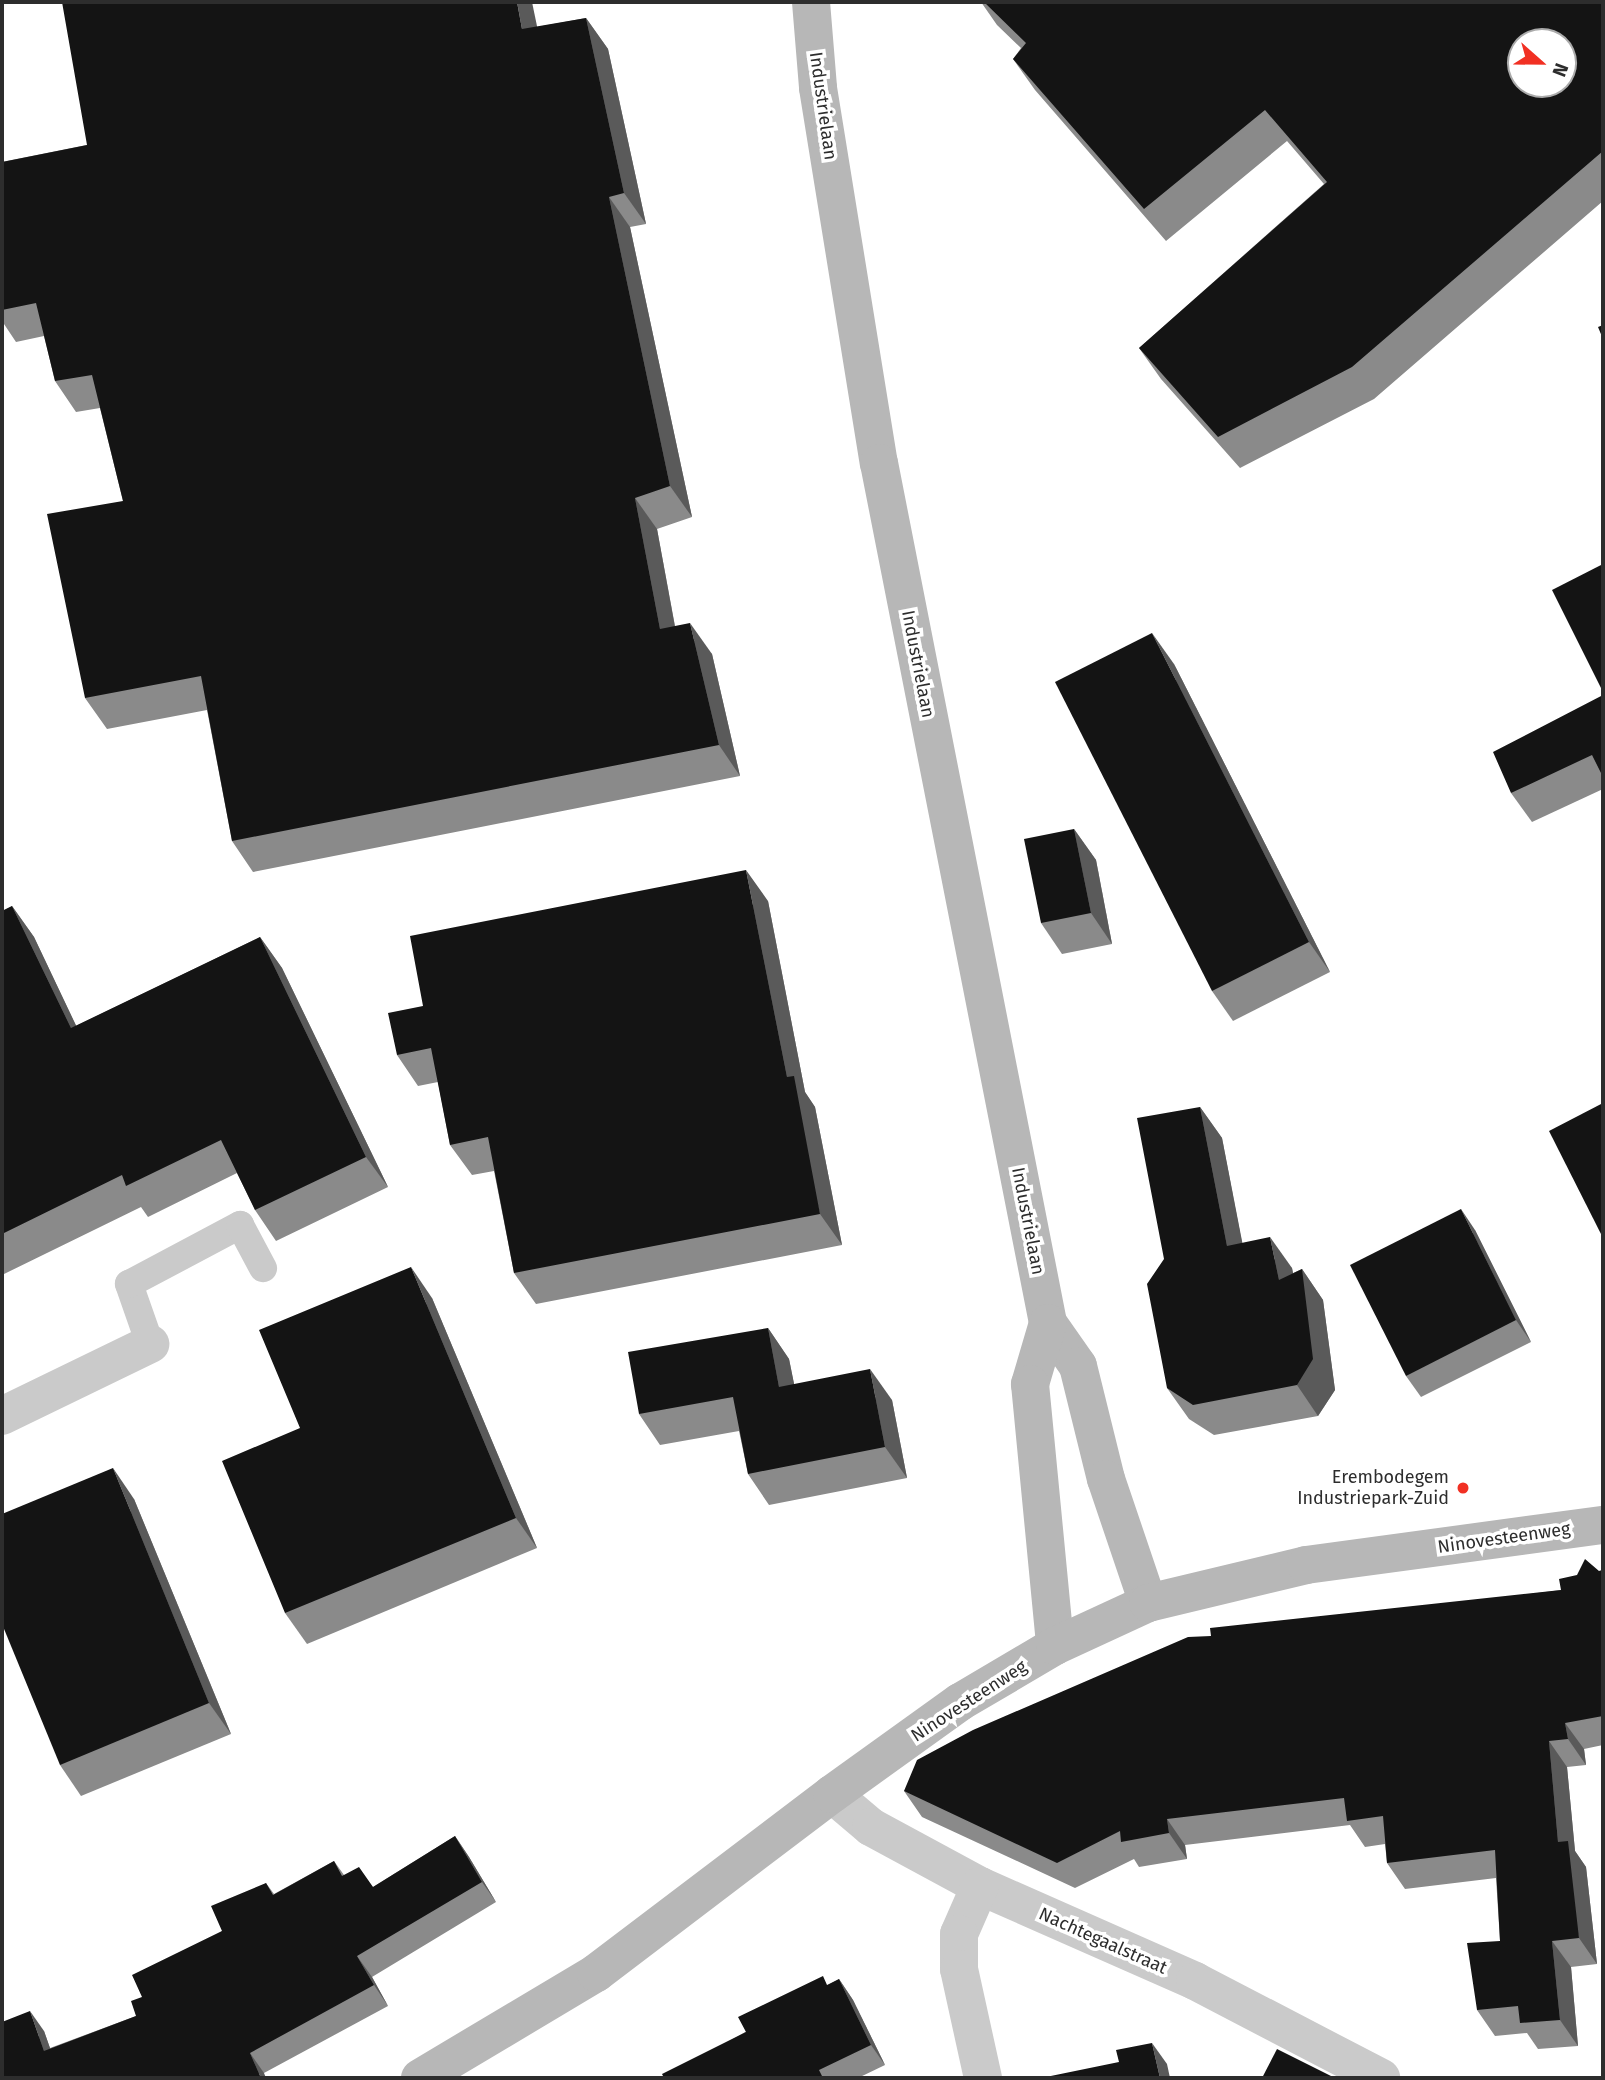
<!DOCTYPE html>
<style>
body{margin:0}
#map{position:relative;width:1605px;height:2080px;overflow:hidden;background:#fff;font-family:"Fira Sans",sans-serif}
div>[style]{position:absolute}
.lane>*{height:28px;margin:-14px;padding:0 14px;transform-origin:14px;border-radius:14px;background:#cacaca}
.street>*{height:38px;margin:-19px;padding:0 19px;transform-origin:19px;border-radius:19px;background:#cacaca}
.secondary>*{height:38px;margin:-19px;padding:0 19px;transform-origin:19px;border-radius:19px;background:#b7b7b7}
.wall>*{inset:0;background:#8a8a8a}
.shaded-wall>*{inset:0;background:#5a5a5a}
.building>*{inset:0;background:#141414}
.dots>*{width:19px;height:19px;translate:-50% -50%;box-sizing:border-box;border:4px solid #fff;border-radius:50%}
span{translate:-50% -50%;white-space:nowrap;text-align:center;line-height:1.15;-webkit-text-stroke:7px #fff;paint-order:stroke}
.street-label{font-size:18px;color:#2d2d2d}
.poi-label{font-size:18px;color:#2d2d2d}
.right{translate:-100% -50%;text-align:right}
.frame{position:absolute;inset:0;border:4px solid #2d2d2d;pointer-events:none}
.north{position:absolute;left:1507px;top:28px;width:70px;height:70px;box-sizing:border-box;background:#fff;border:2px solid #ababab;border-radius:50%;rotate:111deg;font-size:19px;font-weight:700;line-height:28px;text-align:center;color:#2d2d2d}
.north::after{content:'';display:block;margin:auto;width:24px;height:32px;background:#f13023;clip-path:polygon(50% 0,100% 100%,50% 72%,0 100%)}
</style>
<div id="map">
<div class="lane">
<i style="left:150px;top:1344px;width:64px;rotate:-109.3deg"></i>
<i style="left:129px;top:1284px;width:126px;rotate:-28deg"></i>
<i style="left:240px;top:1225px;width:49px;rotate:61.9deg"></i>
</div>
<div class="street">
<i style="left:2px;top:1416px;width:165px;rotate:-25.9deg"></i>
<i style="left:832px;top:1794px;width:51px;rotate:40.2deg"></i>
<i style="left:871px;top:1827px;width:124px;rotate:28.4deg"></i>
<i style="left:980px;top:1886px;width:235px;rotate:23.8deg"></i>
<i style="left:1195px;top:1981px;width:210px;rotate:27.5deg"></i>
<i style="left:980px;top:1886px;width:52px;rotate:113.6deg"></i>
<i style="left:959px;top:1934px;width:35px;rotate:90deg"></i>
<i style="left:959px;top:1969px;width:112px;rotate:77.6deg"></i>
</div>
<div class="secondary">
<i style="left:811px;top:2px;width:86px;rotate:85.3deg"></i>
<i style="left:818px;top:88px;width:380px;rotate:80.8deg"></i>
<i style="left:879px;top:463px;width:876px;rotate:78.88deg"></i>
<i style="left:1048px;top:1323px;width:52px;rotate:55.1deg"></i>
<i style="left:1078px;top:1366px;width:116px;rotate:76.1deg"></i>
<i style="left:1106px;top:1479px;width:131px;rotate:71.3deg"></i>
<i style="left:1048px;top:1323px;width:64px;rotate:106.4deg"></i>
<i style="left:1030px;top:1384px;width:263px;rotate:84.5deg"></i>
<i style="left:420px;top:2078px;width:205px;rotate:-30.8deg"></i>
<i style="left:596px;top:1973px;width:296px;rotate:-37.2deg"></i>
<i style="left:832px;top:1794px;width:158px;rotate:-35.7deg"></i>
<i style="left:960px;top:1702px;width:110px;rotate:-30.5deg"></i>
<i style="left:1055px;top:1646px;width:102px;rotate:-24.8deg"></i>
<i style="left:1148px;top:1603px;width:163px;rotate:-13.5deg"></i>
<i style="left:1306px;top:1565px;width:300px;rotate:-7.7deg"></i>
</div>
<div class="wall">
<i style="clip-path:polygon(981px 2px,1603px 2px,1603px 201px,1374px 399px,1240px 468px,1161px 379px,1139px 348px,1324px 184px,1287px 141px,1166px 241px,1035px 90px,1013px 59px,1021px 48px,997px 25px)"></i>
<i style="clip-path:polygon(586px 18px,608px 49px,646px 224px,630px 227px,692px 517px,657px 529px,675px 626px,712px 654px,740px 776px,253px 872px,232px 841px,207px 710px,107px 729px,85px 698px,123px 501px,100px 408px,76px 412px,55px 381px,44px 336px,16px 342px,2px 321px,2px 162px,87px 145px,537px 27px)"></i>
<i style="clip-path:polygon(1174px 664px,1330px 972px,1233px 1021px,1212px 991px)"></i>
<i style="clip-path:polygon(1603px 695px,1603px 789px,1532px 822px,1511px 793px)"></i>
<i style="clip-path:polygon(1074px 829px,1096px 860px,1112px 944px,1062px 954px,1041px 923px)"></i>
<i style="clip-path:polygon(768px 901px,805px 1092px,815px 1107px,842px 1245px,536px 1304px,514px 1273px,494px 1171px,472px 1175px,450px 1145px,438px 1082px,418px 1086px,397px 1055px,423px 1006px)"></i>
<i style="clip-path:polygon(12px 906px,34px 937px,76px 1026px,260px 937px,282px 968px,388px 1187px,276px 1241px,255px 1210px,237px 1173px,148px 1217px,141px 1207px,2px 1275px,2px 911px)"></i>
<i style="clip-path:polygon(1200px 1107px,1222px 1138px,1242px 1243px,1292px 1268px,1293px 1273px,1302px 1269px,1323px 1300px,1335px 1390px,1318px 1416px,1214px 1435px,1189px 1419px,1167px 1388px,1164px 1259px)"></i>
<i style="clip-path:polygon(1475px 1230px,1531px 1342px,1421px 1397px,1406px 1376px)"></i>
<i style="clip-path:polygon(432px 1298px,537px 1548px,307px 1644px,285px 1613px,300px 1428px)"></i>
<i style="clip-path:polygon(768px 1328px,789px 1359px,794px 1384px,892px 1400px,907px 1478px,769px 1505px,748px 1474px,739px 1431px,660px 1445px,639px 1414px)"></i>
<i style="clip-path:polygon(134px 1499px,231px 1734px,81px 1796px,60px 1765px)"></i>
<i style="clip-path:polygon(1603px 1570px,1603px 1745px,1584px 1749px,1586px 1765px,1567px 1767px,1575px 1851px,1586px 1867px,1597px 1964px,1571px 1967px,1578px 2046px,1538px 2049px,1527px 2033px,1495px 2036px,1477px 2010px,1500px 1941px,1496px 1878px,1405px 1889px,1387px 1863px,1385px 1844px,1365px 1847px,1350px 1825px,1185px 1845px,1187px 1859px,1139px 1867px,1134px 1859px,1075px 1888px,922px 1817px,904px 1791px,1211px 1636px,1561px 1590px,1599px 1571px)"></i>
<i style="clip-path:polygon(455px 1836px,469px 1857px,496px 1902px,372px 1977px,388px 2006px,264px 2073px,2px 2078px,44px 2031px,50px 2048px,136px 2016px,142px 1997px,222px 1931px,266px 1883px,274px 1894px,334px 1861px,344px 1875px,373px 1887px)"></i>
<i style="clip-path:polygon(839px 1979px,853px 2000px,885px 2065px,858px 2078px,664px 2078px)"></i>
</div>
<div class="shaded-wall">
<i style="clip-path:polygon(517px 2px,532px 2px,544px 60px,522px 29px)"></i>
<i style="clip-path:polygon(586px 18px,608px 49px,646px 224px,624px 193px)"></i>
<i style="clip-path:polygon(609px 197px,630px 227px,692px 517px,670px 486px)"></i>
<i style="clip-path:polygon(635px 498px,657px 529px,681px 660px,660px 629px)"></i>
<i style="clip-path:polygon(690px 623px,712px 654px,740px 776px,719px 745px)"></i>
<i style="clip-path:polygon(1152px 633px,1174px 664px,1330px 972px,1309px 942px)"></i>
<i style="clip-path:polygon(1074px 829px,1096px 860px,1112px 944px,1091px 913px)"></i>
<i style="clip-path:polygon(746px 870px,768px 901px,805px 1092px,815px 1107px,842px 1245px,820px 1214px,787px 1077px)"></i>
<i style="clip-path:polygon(12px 906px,34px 937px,92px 1059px,71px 1028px)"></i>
<i style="clip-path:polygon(260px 937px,282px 968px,388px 1187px,366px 1157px)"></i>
<i style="clip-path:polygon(1200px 1107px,1222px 1138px,1249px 1277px,1227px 1246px)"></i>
<i style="clip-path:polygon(1461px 1209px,1475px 1230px,1531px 1342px,1516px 1320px)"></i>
<i style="clip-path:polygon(1270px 1237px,1292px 1268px,1300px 1311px,1279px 1280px)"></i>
<i style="clip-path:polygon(411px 1267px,432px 1298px,537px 1548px,516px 1518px)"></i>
<i style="clip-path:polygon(1302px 1269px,1323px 1300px,1335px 1390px,1318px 1416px,1297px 1385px)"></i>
<i style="clip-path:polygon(768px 1328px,789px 1359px,801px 1418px,779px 1387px)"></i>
<i style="clip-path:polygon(870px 1369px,892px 1400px,907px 1478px,885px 1447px)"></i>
<i style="clip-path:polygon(113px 1468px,134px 1499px,231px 1734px,209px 1703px)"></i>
<i style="clip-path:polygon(1565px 1723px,1584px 1749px,1586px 1765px,1568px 1739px)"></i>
<i style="clip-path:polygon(1549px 1741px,1567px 1767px,1575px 1851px,1586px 1867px,1597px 1964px,1579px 1938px,1558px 1842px)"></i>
<i style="clip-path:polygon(1167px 1819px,1185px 1845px,1187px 1859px,1169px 1833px)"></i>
<i style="clip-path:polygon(455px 1836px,469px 1857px,496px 1902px,482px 1882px)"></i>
<i style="clip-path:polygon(1552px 1941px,1571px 1967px,1578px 2046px,1560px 2020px)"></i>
<i style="clip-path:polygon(357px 1956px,372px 1977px,388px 2006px,374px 1985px)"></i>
<i style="clip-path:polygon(839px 1979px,853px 2000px,885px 2065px,871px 2045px)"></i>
<i style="clip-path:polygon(30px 2011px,44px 2031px,58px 2071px,44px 2051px)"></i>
<i style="clip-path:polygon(1152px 2043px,1167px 2064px,1170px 2078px,1160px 2078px)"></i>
<i style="clip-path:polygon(250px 2053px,264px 2073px,266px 2078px,261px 2078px)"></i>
</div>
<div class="building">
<i style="clip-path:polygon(62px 2px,517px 2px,522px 29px,586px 18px,624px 193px,609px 197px,670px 486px,635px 498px,660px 629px,690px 623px,719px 745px,232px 841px,201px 676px,85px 698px,47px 514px,123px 501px,92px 375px,55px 381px,36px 303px,2px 310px,2px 162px,87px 145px)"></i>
<i style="clip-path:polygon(evenodd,984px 2px,1603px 2px,1603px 151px,1352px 367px,1218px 437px,1139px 348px,1327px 182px,1265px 110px,1144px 209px,1013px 59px,1026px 43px,984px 2px,1521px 42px,1563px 42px,1563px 84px,1521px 84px,1521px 42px)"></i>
<i style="clip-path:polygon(1603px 325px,1603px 339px,1598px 327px)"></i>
<i style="clip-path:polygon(1603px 564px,1603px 692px,1552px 590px)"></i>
<i style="clip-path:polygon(1152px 633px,1309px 942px,1212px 991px,1055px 682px)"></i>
<i style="clip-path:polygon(1603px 695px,1603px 777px,1592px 755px,1511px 793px,1493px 752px)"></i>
<i style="clip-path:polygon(1074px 829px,1091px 913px,1041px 923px,1024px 839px)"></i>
<i style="clip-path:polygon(746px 870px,787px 1077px,794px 1076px,820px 1214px,514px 1273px,488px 1137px,450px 1145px,431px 1048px,397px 1055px,388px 1013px,423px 1006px,410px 936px)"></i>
<i style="clip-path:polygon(12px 906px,71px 1028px,260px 937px,366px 1157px,255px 1210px,221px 1140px,126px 1186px,122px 1175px,2px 1234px,2px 911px)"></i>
<i style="clip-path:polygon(1603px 1103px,1603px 1238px,1549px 1131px)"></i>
<i style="clip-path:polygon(1200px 1107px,1227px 1246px,1270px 1237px,1279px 1280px,1302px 1269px,1313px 1359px,1297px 1385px,1193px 1405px,1167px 1388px,1147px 1284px,1164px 1259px,1137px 1118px)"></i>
<i style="clip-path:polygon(1461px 1209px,1516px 1320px,1406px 1376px,1350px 1265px)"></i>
<i style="clip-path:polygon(411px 1267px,516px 1518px,285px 1613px,222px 1461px,300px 1428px,259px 1330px)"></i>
<i style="clip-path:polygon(768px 1328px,779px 1387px,870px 1369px,885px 1447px,748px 1474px,733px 1397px,639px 1414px,628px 1352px)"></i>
<i style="clip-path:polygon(113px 1468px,209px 1703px,60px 1765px,2px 1624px,2px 1514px)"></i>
<i style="clip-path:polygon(1585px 1559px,1599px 1571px,1603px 1570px,1603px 1716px,1565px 1723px,1568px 1739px,1549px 1741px,1558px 1842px,1568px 1841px,1579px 1938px,1552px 1941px,1560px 2020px,1520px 2023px,1518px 2006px,1477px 2010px,1467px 1943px,1500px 1941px,1495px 1850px,1387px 1863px,1383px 1816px,1347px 1821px,1344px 1798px,1167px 1819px,1169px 1833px,1121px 1842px,1120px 1831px,1057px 1863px,904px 1791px,917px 1760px,973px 1730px,1188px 1637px,1211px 1636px,1210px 1628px,1561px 1590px,1559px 1579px,1577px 1575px)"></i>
<i style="clip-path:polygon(455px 1836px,482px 1882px,357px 1956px,374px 1985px,250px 2053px,261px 2078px,2px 2078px,2px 2022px,30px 2011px,44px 2051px,136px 2016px,131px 2001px,142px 1997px,132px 1975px,222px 1931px,211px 1906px,266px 1883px,273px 1895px,334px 1861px,342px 1876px,359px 1867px,373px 1887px)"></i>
<i style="clip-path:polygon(823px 1976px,827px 1985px,839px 1979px,871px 2045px,819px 2070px,823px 2078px,664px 2078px,662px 2074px,746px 2032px,738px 2017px)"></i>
<i style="clip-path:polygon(1152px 2043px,1160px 2078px,1041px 2078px,1119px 2062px,1116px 2050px)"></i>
<i style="clip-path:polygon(1277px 2049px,1335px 2078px,1262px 2078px)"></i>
</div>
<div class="dots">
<i style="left:1463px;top:1488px;background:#f13023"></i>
</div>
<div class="street-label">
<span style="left:823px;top:106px;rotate:82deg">Industrielaan</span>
<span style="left:918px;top:664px;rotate:79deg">Industrielaan</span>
<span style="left:1028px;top:1221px;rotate:79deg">Industrielaan</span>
<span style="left:1504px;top:1538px;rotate:-8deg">Ninovesteenweg</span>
<span style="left:969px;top:1701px;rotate:-33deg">Ninovesteenweg</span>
<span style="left:1103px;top:1941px;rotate:24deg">Nachtegaalstraat</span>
</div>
<div class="poi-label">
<span class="right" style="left:1449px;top:1488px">Erembodegem<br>Industriepark-Zuid</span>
</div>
<div class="frame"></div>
<div class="north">N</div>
</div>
